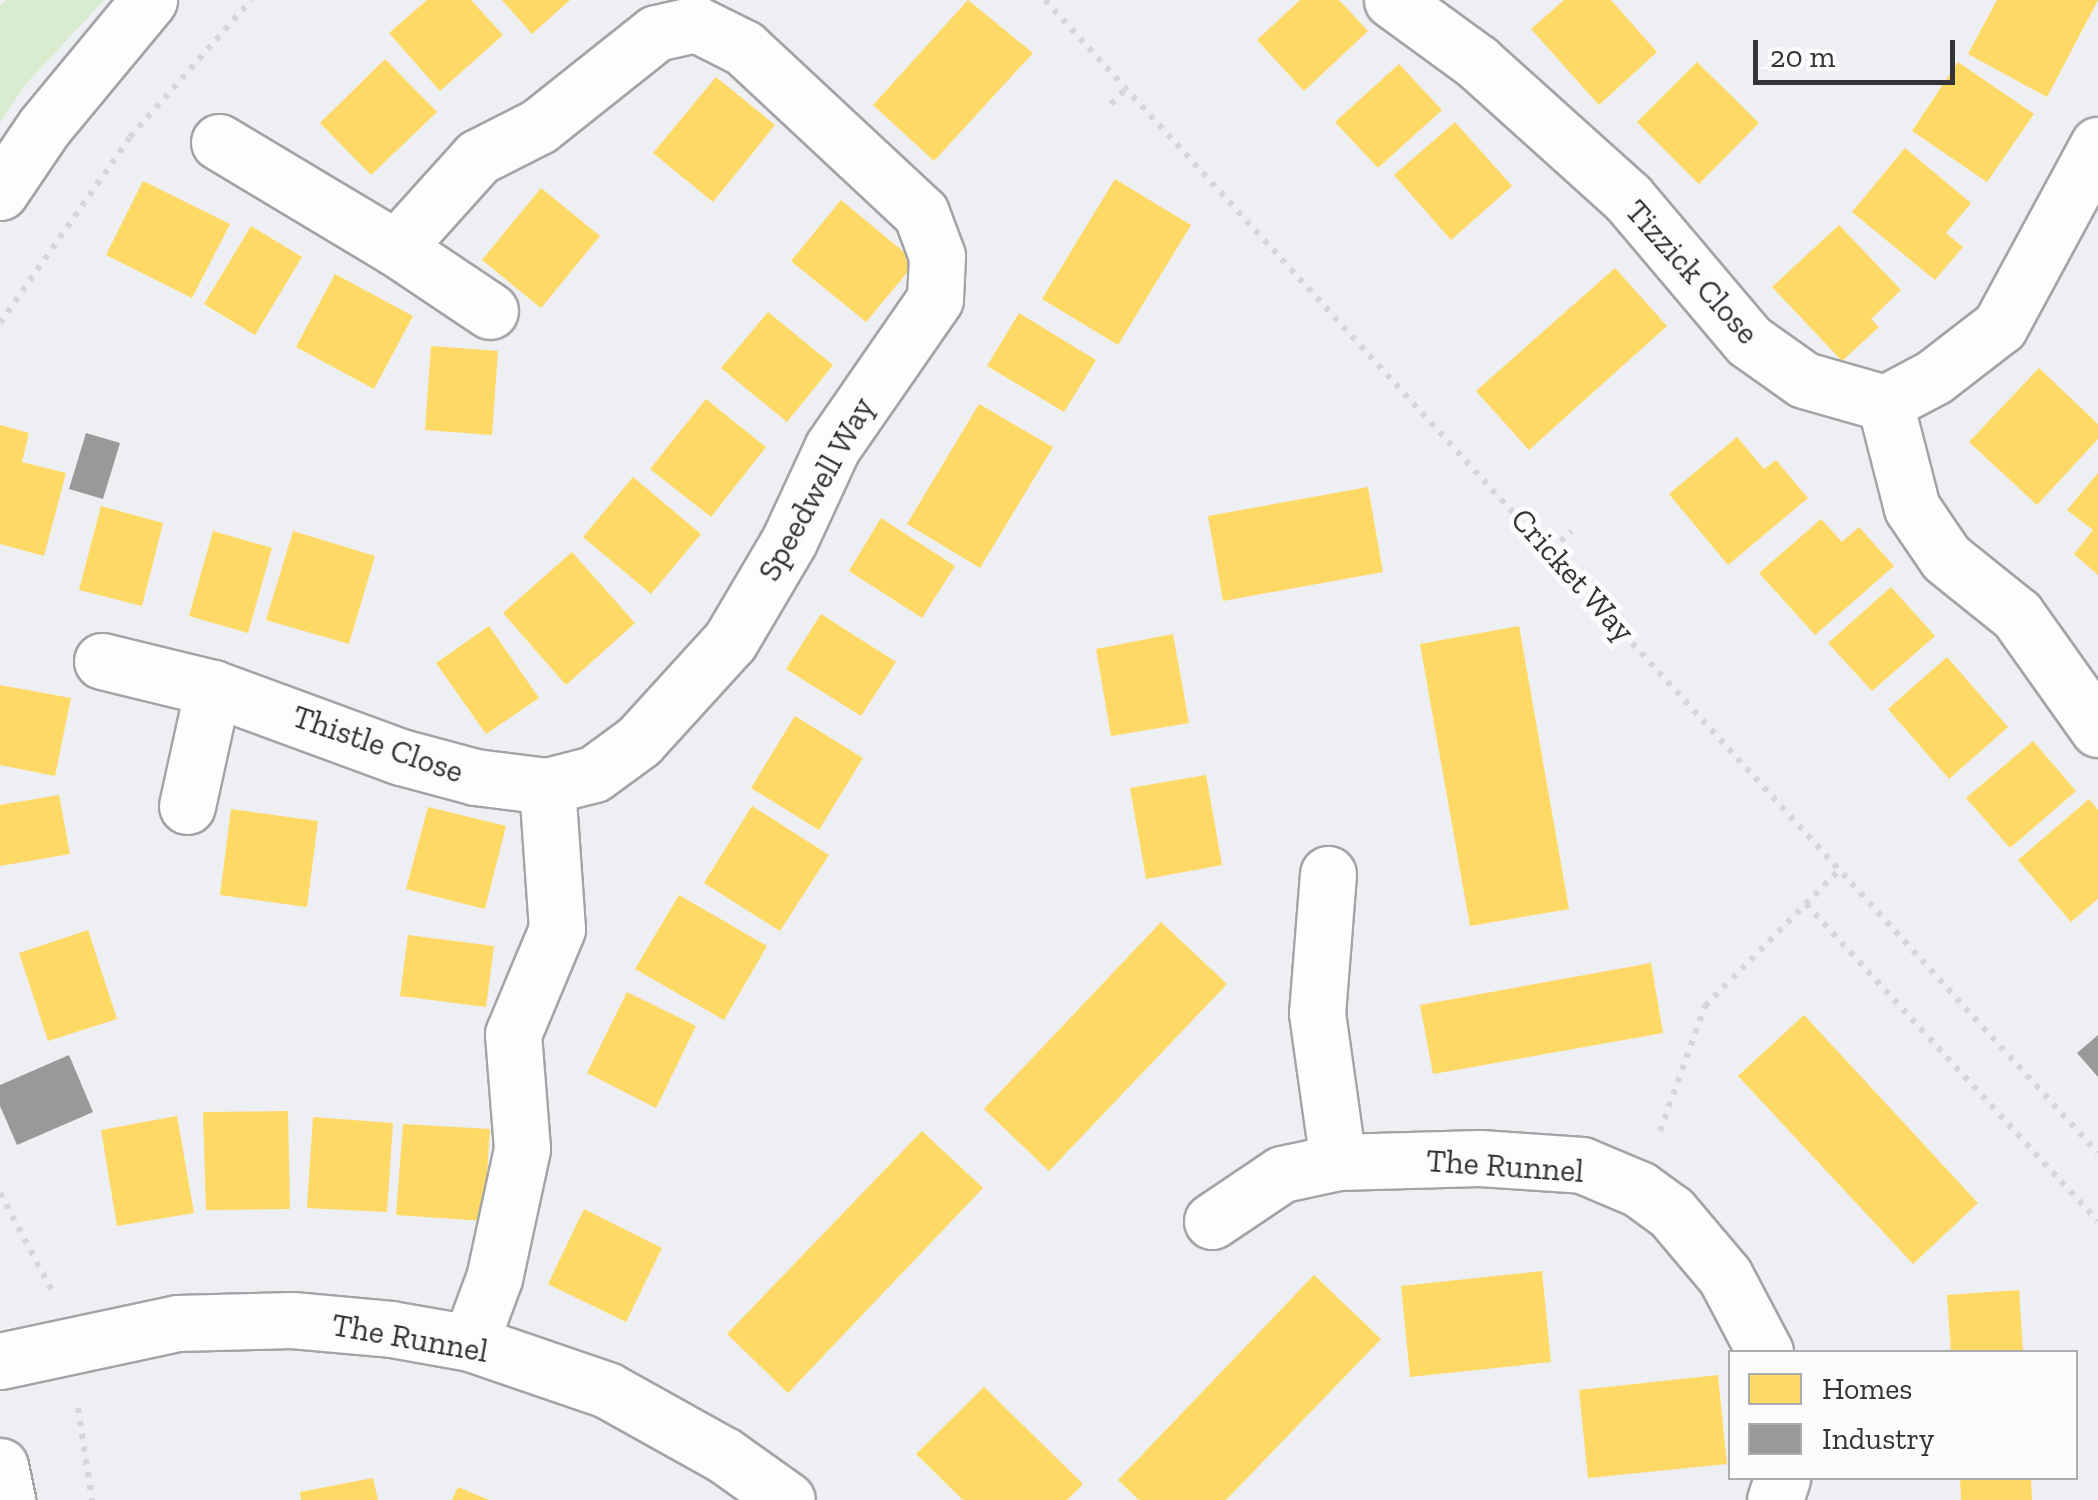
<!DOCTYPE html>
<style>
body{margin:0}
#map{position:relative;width:2098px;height:1500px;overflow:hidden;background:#edeff2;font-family:"Zilla Slab",serif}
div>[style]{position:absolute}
.green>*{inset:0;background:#daeccf}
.homes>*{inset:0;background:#ffd966}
.industry>*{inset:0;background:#999}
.path>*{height:6px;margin-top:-3px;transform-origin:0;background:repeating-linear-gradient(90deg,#d5d6d7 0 5px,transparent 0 13px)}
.roads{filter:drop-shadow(2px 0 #a2a4a6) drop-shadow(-2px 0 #a2a4a6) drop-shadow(0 2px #a2a4a6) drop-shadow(0 -2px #a2a4a6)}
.street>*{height:55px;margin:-27.5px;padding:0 27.5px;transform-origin:27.5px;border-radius:27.5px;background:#fcfdfd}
span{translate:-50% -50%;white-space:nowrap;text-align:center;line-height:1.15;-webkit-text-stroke:10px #fafcfe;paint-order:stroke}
.street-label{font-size:32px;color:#323436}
.legend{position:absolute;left:1728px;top:1350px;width:350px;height:130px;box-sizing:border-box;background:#fafcfe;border:2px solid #aaacae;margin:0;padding:12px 18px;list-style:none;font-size:30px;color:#323436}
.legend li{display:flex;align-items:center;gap:20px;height:50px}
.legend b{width:50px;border:2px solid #aaacae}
.scale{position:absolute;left:1753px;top:40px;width:202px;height:45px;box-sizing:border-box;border:5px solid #323436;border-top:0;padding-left:12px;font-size:30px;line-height:35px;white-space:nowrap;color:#323436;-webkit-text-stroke:8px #fafcfe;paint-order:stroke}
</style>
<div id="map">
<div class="green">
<i style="clip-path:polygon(6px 0,104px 0,25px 85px,0 123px,0 7px)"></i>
</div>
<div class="homes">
<i style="clip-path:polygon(427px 0,471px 0,503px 35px,440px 91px,389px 33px)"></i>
<i style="clip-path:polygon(502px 0,570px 0,532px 34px)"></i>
<i style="clip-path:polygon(968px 0,1033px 53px,934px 161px,873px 105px)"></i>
<i style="clip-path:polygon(1300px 0,1339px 0,1368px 31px,1304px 91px,1257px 40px)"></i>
<i style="clip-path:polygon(1564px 0,1611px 0,1657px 52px,1599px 105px,1531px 29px)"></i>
<i style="clip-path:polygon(1997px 0,2098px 0,2047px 97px,1968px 54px)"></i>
<i style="clip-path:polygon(385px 59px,437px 112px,371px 175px,320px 123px)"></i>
<i style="clip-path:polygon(1697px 62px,1759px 123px,1699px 184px,1637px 122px)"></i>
<i style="clip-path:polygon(1958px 62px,2034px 114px,1987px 182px,1912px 131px)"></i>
<i style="clip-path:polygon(1399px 64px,1442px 110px,1378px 168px,1335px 122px)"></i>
<i style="clip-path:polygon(716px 77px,775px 125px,713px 202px,653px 153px)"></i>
<i style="clip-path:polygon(1455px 122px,1512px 186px,1451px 240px,1394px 175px)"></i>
<i style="clip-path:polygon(1905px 148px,1971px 203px,1946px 233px,1963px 247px,1935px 280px,1852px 212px)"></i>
<i style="clip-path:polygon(1115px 179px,1191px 225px,1118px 345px,1042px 299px)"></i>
<i style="clip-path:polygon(143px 181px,230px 224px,192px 298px,106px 255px)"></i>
<i style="clip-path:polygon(541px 188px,600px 236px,541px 308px,482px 260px)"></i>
<i style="clip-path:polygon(841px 200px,916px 262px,866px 322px,791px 261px)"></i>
<i style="clip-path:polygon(1839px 225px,1901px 290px,1871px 319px,1879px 327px,1842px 361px,1772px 287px)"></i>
<i style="clip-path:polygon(251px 226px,302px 257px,255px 335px,204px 304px)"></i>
<i style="clip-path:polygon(1615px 268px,1667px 326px,1529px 450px,1476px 391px)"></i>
<i style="clip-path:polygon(335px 274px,413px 316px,374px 389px,296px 347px)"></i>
<i style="clip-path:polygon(768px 312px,833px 365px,787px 422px,721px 368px)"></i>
<i style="clip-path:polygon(1019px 313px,1096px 360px,1064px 412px,987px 366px)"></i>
<i style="clip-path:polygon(431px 346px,498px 351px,492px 435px,425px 430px)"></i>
<i style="clip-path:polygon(2039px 368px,2098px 424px,2098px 439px,2037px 505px,1969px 442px)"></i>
<i style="clip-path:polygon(706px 399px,766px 447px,711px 517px,650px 469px)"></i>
<i style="clip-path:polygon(979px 404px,1053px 447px,980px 568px,907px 524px)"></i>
<i style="clip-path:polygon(0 425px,29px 433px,22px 462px,66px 473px,44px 556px,0 544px)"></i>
<i style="clip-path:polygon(1737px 437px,1764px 469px,1776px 460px,1808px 498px,1728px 565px,1669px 494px)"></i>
<i style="clip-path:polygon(2098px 473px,2098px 575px,2074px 554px,2093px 530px,2067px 510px)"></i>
<i style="clip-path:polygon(633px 477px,701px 534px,651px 594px,583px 537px)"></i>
<i style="clip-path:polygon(1368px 487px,1383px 572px,1223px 601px,1208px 516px)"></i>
<i style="clip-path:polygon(101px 506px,163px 523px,142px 606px,79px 590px)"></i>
<i style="clip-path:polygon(881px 518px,955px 566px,922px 618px,849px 571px)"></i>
<i style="clip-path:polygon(1821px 519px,1842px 542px,1859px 527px,1894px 566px,1815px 635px,1759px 573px)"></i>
<i style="clip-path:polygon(213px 531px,272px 548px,248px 633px,189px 616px)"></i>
<i style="clip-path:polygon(293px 531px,375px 556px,349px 644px,266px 620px)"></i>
<i style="clip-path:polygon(572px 552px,635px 623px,566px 685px,503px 613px)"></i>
<i style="clip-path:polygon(1891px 587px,1935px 636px,1872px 691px,1828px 643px)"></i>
<i style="clip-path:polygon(821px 614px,896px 662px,861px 716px,786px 669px)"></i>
<i style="clip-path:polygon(489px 626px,539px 698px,486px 734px,436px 663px)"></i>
<i style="clip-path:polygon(1519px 626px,1569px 909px,1470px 926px,1420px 644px)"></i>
<i style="clip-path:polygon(1173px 634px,1189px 723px,1111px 736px,1096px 649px)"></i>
<i style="clip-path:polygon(1947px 657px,2008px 727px,1949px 779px,1888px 709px)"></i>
<i style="clip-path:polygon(0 685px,71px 698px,55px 776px,0 765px)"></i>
<i style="clip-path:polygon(795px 716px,863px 758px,819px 830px,751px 788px)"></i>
<i style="clip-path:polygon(2033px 741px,2076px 791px,2010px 848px,1966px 798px)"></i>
<i style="clip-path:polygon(1206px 775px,1222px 865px,1146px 879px,1130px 788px)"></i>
<i style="clip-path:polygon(59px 795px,70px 854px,0 866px,0 805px)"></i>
<i style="clip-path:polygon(2089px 799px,2098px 810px,2098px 899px,2071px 922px,2018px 860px)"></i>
<i style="clip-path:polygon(752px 806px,829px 855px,780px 931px,704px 883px)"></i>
<i style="clip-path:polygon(428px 807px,506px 826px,485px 909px,406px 889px)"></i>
<i style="clip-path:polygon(231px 809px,318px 821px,307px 907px,220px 895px)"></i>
<i style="clip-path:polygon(679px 895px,767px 946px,724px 1020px,635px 969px)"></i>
<i style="clip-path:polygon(1161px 922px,1227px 984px,1049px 1171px,984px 1109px)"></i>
<i style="clip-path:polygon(88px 930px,117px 1019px,48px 1041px,19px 953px)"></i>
<i style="clip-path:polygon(408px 935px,494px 946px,486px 1007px,400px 996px)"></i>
<i style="clip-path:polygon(1651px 963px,1663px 1033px,1433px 1074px,1420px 1005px)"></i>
<i style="clip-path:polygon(627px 992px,696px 1026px,656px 1108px,587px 1073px)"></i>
<i style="clip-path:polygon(1804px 1015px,1978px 1203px,1913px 1264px,1738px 1076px)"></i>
<i style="clip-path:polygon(288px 1111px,290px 1209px,206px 1210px,203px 1112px)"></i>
<i style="clip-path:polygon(177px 1116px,194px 1213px,117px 1226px,101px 1130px)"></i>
<i style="clip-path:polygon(313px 1117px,393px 1123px,387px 1212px,307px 1208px)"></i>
<i style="clip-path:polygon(403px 1124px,490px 1129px,484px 1221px,396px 1215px)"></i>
<i style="clip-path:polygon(922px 1131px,983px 1188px,788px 1393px,727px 1334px)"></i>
<i style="clip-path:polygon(584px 1209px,662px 1248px,626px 1322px,548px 1284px)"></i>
<i style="clip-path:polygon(1542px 1271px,1551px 1362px,1410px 1377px,1401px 1286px)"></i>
<i style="clip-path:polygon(1314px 1275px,1381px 1339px,1226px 1500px,1139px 1500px,1118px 1480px)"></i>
<i style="clip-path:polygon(2019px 1290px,2023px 1352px,1951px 1352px,1947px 1295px)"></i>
<i style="clip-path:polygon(1718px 1375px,1727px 1464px,1588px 1478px,1579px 1390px)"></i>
<i style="clip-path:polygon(984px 1387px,1083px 1484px,1067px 1500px,963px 1500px,916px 1454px)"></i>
<i style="clip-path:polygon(373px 1478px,378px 1500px,301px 1500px,300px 1492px)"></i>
<i style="clip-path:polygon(1960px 1478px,2031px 1478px,2032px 1500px,1961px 1500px)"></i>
<i style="clip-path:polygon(458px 1487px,489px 1500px,452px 1500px)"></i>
</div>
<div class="industry">
<i style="clip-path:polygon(86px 433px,120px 443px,103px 499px,69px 489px)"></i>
<i style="clip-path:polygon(2098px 1035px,2098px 1077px,2077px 1053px)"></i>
<i style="clip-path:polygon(69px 1055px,93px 1112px,17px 1145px,0 1106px,0 1085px)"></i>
</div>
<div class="path">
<i style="left:1045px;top:0;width:1561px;rotate:47.6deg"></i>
<i style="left:1111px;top:104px;width:23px;rotate:-45deg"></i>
<i style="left:0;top:323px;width:227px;rotate:-55deg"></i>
<i style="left:130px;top:137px;width:183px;rotate:-48.5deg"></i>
<i style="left:1551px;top:550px;width:28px;rotate:-42deg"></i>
<i style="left:1806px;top:904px;width:431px;rotate:47.4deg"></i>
<i style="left:1660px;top:1131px;width:133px;rotate:-70.2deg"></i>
<i style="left:1705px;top:1006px;width:192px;rotate:-45.4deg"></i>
<i style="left:0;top:1193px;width:109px;rotate:62deg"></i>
<i style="left:78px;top:1408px;width:93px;rotate:81.3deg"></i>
</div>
<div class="roads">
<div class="street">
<i style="left:1392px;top:0;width:105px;rotate:36.1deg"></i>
<i style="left:1477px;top:62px;width:203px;rotate:42deg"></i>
<i style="left:1628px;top:198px;width:187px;rotate:49.8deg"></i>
<i style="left:1749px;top:341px;width:67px;rotate:35.3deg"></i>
<i style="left:1804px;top:380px;width:84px;rotate:15.9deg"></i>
<i style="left:1885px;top:403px;width:55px;rotate:-28deg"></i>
<i style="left:1934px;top:377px;width:83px;rotate:-37.7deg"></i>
<i style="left:2000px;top:326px;width:206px;rotate:-61.6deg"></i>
<i style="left:219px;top:142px;width:206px;rotate:30.9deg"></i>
<i style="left:396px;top:248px;width:122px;rotate:-48deg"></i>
<i style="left:478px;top:157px;width:68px;rotate:-26.9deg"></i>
<i style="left:539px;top:126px;width:149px;rotate:-38.5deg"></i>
<i style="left:656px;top:33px;width:41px;rotate:-12.7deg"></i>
<i style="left:696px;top:24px;width:54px;rotate:26.6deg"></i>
<i style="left:744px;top:48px;width:242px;rotate:43deg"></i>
<i style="left:921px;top:213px;width:46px;rotate:69.6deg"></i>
<i style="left:937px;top:256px;width:43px;rotate:92.7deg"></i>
<i style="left:935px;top:299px;width:181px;rotate:124.7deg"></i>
<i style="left:832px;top:448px;width:102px;rotate:114.8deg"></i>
<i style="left:789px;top:541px;width:116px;rotate:120.5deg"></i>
<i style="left:730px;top:641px;width:135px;rotate:132.3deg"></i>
<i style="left:639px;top:741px;width:56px;rotate:143.7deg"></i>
<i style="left:594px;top:774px;width:49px;rotate:165.7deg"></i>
<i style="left:547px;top:786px;width:143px;rotate:86deg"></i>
<i style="left:557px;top:929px;width:114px;rotate:112.7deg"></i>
<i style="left:513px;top:1034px;width:115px;rotate:85.5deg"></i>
<i style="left:522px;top:1149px;width:132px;rotate:102.2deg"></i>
<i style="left:494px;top:1278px;width:69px;rotate:110.3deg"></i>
<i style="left:0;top:192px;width:78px;rotate:-55.9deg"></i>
<i style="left:44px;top:127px;width:165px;rotate:-50.4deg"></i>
<i style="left:396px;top:248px;width:113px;rotate:33.8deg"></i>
<i style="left:1885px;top:403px;width:108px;rotate:75.6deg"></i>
<i style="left:1912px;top:508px;width:60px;rotate:55.8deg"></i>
<i style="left:1946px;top:558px;width:91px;rotate:38.8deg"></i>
<i style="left:2017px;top:615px;width:140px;rotate:54.6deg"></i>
<i style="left:102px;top:661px;width:114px;rotate:13.7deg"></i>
<i style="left:213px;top:688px;width:200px;rotate:20.2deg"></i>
<i style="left:401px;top:757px;width:77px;rotate:15.1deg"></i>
<i style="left:475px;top:777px;width:73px;rotate:7.1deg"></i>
<i style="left:187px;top:806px;width:121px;rotate:-77.6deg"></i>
<i style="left:1328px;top:874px;width:139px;rotate:94.5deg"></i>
<i style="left:1317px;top:1013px;width:150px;rotate:82deg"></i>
<i style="left:1212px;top:1221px;width:84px;rotate:-33.9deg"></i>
<i style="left:1282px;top:1174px;width:57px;rotate:-12.1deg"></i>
<i style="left:1338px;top:1162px;width:142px;rotate:-1.6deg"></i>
<i style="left:1480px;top:1158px;width:102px;rotate:3.9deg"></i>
<i style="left:1582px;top:1165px;width:62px;rotate:22.8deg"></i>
<i style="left:1639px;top:1189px;width:39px;rotate:36deg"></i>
<i style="left:1671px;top:1212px;width:84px;rotate:49.8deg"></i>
<i style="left:1725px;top:1276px;width:86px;rotate:62.2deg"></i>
<i style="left:0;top:1361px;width:181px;rotate:-12.1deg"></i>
<i style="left:177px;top:1323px;width:115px;rotate:-1.5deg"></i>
<i style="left:292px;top:1320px;width:99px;rotate:5.2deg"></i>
<i style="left:391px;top:1329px;width:80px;rotate:10deg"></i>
<i style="left:470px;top:1343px;width:145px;rotate:18.9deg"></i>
<i style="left:607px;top:1390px;width:134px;rotate:29.1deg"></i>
<i style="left:724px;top:1455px;width:77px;rotate:35.5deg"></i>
<i style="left:0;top:1466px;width:35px;rotate:78deg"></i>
<i style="left:1775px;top:1500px;width:23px;rotate:-72deg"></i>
</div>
</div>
<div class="street-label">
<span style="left:1692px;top:272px;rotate:48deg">Tizzick Close</span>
<span style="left:816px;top:489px;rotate:-61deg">Speedwell Way</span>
<span style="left:1573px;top:575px;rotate:48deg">Cricket Way</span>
<span style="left:378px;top:744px;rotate:19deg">Thistle Close</span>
<span style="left:1505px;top:1166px;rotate:4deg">The Runnel</span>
<span style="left:410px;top:1338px;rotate:10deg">The Runnel</span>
</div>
<ul class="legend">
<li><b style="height:28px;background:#ffd966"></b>Homes</li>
<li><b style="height:28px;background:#999"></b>Industry</li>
</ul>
<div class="scale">20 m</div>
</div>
